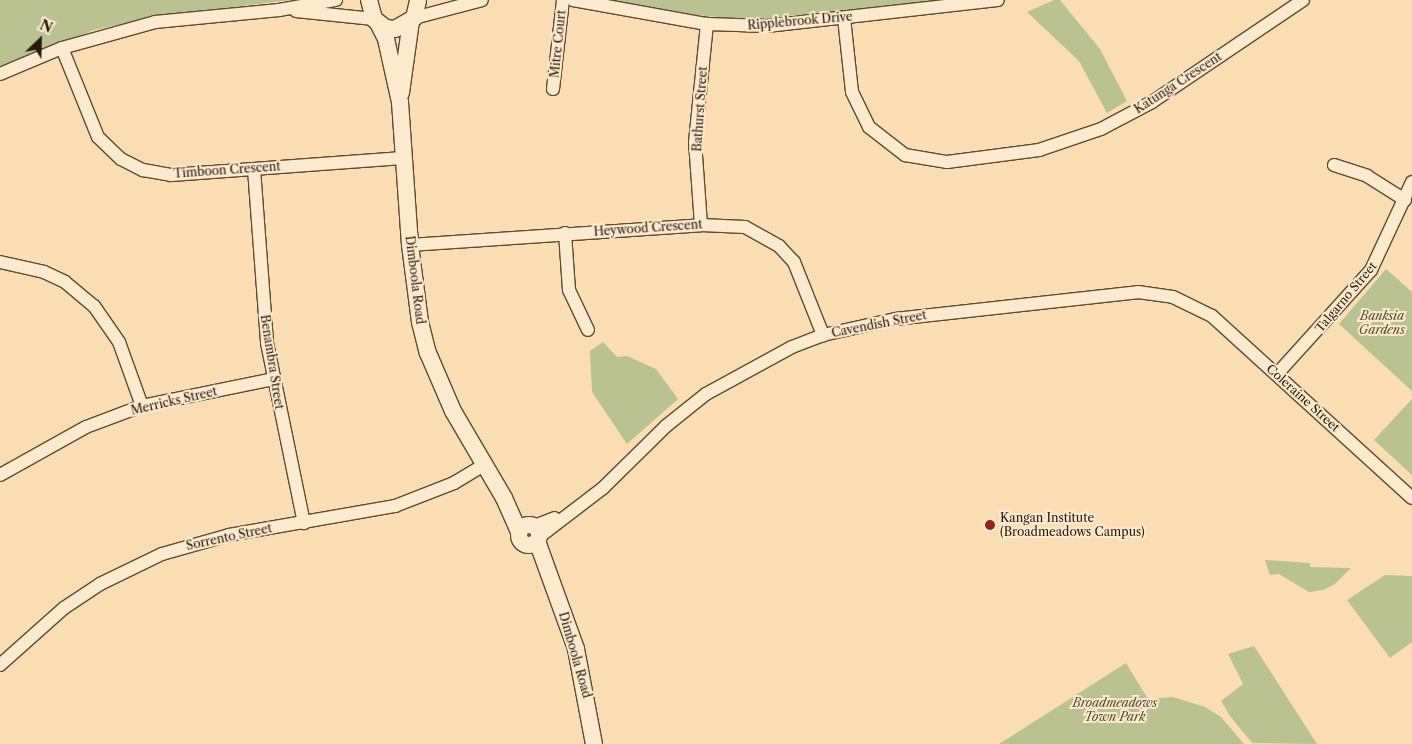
<!DOCTYPE html>
<style>
body{margin:0}
#map{position:relative;width:1412px;height:744px;overflow:hidden;background:#faddb3;font-family:"Libre Caslon Text",serif}
div>[style]{position:absolute}
.green>*{inset:0;background:#b9c290}
.roads{filter:drop-shadow(1px 0 #5c4b33) drop-shadow(-1px 0 #5c4b33) drop-shadow(0 1px #5c4b33) drop-shadow(0 -1px #5c4b33)}
.minor>*{height:12px;margin:-6px;padding:0 6px;transform-origin:6px;border-radius:6px;background:#fce9ce}
.tertiary>*{height:16px;margin:-8px;padding:0 8px;transform-origin:8px;border-radius:8px;background:#fce9ce}
.tertiary>.ring{margin:-8px;padding:0;box-sizing:content-box;background:none;border:16px solid #fce9ce;border-radius:50%}
.dots>*{width:14px;height:14px;translate:-50% -50%;box-sizing:border-box;border:2px solid #fce9ce;border-radius:50%}
span{translate:-50% -50%;white-space:nowrap;text-align:center;line-height:1.15;-webkit-text-stroke:4px #fce9ce;paint-order:stroke}
.street-label{font-size:12px;color:#271a08}
.park-label{font-size:12px;color:#534c31;font-style:italic}
.poi-label{font-size:12px;color:#271a08}
.left{translate:0 -50%;text-align:left}
.north{position:absolute;left:15px;top:15px;width:50px;height:50px;-webkit-text-stroke:4px #fce9ce;paint-order:stroke;rotate:24deg;font-size:14px;font-weight:700;line-height:20px;text-align:center;color:#271a08}
.north::after{content:'';display:block;margin:auto;width:18px;height:22px;background:#271a08;clip-path:polygon(50% 0,100% 100%,50% 72%,0 100%)}
</style>
<div id="map">
<div class="green">
<i style="clip-path:polygon(0 0,291px 0,159px 16px,94px 30px,0 68px)"></i>
<i style="clip-path:polygon(604px 0,937px 0,750px 20px,663px 12px)"></i>
<i style="clip-path:polygon(1054px 0,1060px 0,1100px 49px,1127px 101px,1107px 113px,1079px 61px,1027px 12px)"></i>
<i style="clip-path:polygon(1386px 269px,1412px 292px,1412px 391px,1339px 324px)"></i>
<i style="clip-path:polygon(603px 342px,617px 357px,627px 356px,656px 369px,678px 399px,627px 444px,592px 392px,590px 351px)"></i>
<i style="clip-path:polygon(1412px 399px,1412px 475px,1374px 440px)"></i>
<i style="clip-path:polygon(1265px 560px,1310px 563px,1310px 567px,1351px 568px,1335px 584px,1323px 590px,1309px 592px,1279px 574px,1270px 575px)"></i>
<i style="clip-path:polygon(1385px 575px,1412px 576px,1412px 642px,1390px 658px,1347px 600px)"></i>
<i style="clip-path:polygon(1254px 646px,1317px 744px,1252px 743px,1230px 716px,1221px 701px,1243px 684px,1228px 654px)"></i>
<i style="clip-path:polygon(1126px 663px,1148px 699px,1173px 697px,1205px 707px,1221px 717px,1244px 744px,999px 744px)"></i>
</div>
<div class="roads">
<div class="minor">
<i style="left:573px;top:0;width:136px;rotate:10.2deg"></i>
<i style="left:707px;top:24px;width:60px;rotate:1.9deg"></i>
<i style="left:767px;top:26px;width:232px;rotate:-6.4deg"></i>
<i style="left:296px;top:11px;width:78px;rotate:5.9deg"></i>
<i style="left:414px;top:18px;width:70px;rotate:-14.8deg"></i>
<i style="left:844px;top:18px;width:74px;rotate:83.8deg"></i>
<i style="left:852px;top:92px;width:39px;rotate:64deg"></i>
<i style="left:869px;top:127px;width:46px;rotate:37.9deg"></i>
<i style="left:905px;top:155px;width:43px;rotate:9.5deg"></i>
<i style="left:947px;top:162px;width:93px;rotate:-7.4deg"></i>
<i style="left:1039px;top:150px;width:65px;rotate:-18.7deg"></i>
<i style="left:1101px;top:129px;width:58px;rotate:-27.9deg"></i>
<i style="left:1152px;top:102px;width:182px;rotate:-34deg"></i>
<i style="left:62px;top:48px;width:96px;rotate:68deg"></i>
<i style="left:98px;top:137px;width:32px;rotate:44deg"></i>
<i style="left:121px;top:159px;width:25px;rotate:27deg"></i>
<i style="left:143px;top:170px;width:28px;rotate:10deg"></i>
<i style="left:171px;top:175px;width:233px;rotate:-4.2deg"></i>
<i style="left:0;top:74px;width:67px;rotate:-22.8deg"></i>
<i style="left:62px;top:48px;width:97px;rotate:-15.6deg"></i>
<i style="left:155px;top:22px;width:125px;rotate:-5.5deg"></i>
<i style="left:279px;top:10px;width:58px;rotate:-10deg"></i>
<i style="left:553px;top:89px;width:90px;rotate:-83.6deg"></i>
<i style="left:1334px;top:165px;width:35px;rotate:18deg"></i>
<i style="left:1367px;top:176px;width:45px;rotate:32.3deg"></i>
<i style="left:254px;top:169px;width:174px;rotate:85.7deg"></i>
<i style="left:267px;top:343px;width:184px;rotate:78.4deg"></i>
<i style="left:701px;top:225px;width:83px;rotate:-94.1deg"></i>
<i style="left:695px;top:142px;width:119px;rotate:-84.2deg"></i>
<i style="left:565px;top:233px;width:57px;rotate:86deg"></i>
<i style="left:569px;top:290px;width:44px;rotate:64.6deg"></i>
<i style="left:410px;top:245px;width:292px;rotate:-3.9deg"></i>
<i style="left:701px;top:225px;width:44px;rotate:2.6deg"></i>
<i style="left:745px;top:227px;width:39px;rotate:29deg"></i>
<i style="left:779px;top:246px;width:22px;rotate:47deg"></i>
<i style="left:794px;top:262px;width:79px;rotate:68.3deg"></i>
<i style="left:0;top:262px;width:45px;rotate:12.8deg"></i>
<i style="left:44px;top:272px;width:23px;rotate:25deg"></i>
<i style="left:65px;top:282px;width:38px;rotate:40deg"></i>
<i style="left:94px;top:306px;width:44px;rotate:55.2deg"></i>
<i style="left:119px;top:342px;width:68px;rotate:70.2deg"></i>
<i style="left:1277px;top:374px;width:140px;rotate:-47.9deg"></i>
<i style="left:1371px;top:270px;width:97px;rotate:-65deg"></i>
<i style="left:0;top:475px;width:98px;rotate:-29.2deg"></i>
<i style="left:86px;top:427px;width:60px;rotate:-20.6deg"></i>
<i style="left:142px;top:406px;width:134px;rotate:-11.6deg"></i>
<i style="left:534px;top:526px;width:22px;rotate:-21deg"></i>
<i style="left:539px;top:537px;width:81px;rotate:-37.4deg"></i>
<i style="left:603px;top:488px;width:88px;rotate:-44.5deg"></i>
<i style="left:666px;top:426px;width:51px;rotate:-38.7deg"></i>
<i style="left:706px;top:394px;width:98px;rotate:-28.7deg"></i>
<i style="left:792px;top:347px;width:33px;rotate:-21deg"></i>
<i style="left:823px;top:335px;width:74px;rotate:-12.5deg"></i>
<i style="left:895px;top:319px;width:244px;rotate:-6.3deg"></i>
<i style="left:1138px;top:292px;width:35px;rotate:8deg"></i>
<i style="left:1173px;top:297px;width:43px;rotate:26deg"></i>
<i style="left:1212px;top:316px;width:270px;rotate:42.3deg"></i>
<i style="left:0;top:665px;width:86px;rotate:-41.7deg"></i>
<i style="left:64px;top:608px;width:43px;rotate:-33.7deg"></i>
<i style="left:100px;top:584px;width:69px;rotate:-25.8deg"></i>
<i style="left:162px;top:554px;width:70px;rotate:-15.8deg"></i>
<i style="left:229px;top:535px;width:169px;rotate:-9.9deg"></i>
<i style="left:395px;top:506px;width:63px;rotate:-21.3deg"></i>
<i style="left:454px;top:483px;width:35px;rotate:-31deg"></i>
</div>
<div class="tertiary">
<i style="left:369px;top:0;width:20px;rotate:75deg"></i>
<i style="left:374px;top:19px;width:15px;rotate:37deg"></i>
<i style="left:386px;top:28px;width:9px;rotate:6deg"></i>
<i style="left:395px;top:29px;width:22px;rotate:-30deg"></i>
<i style="left:414px;top:18px;width:18px;rotate:-77deg"></i>
<i style="left:378px;top:23px;width:18px;rotate:63deg"></i>
<i style="left:386px;top:39px;width:65px;rotate:77.5deg"></i>
<i style="left:400px;top:102px;width:143px;rotate:86deg"></i>
<i style="left:410px;top:245px;width:78px;rotate:82.6deg"></i>
<i style="left:420px;top:322px;width:32px;rotate:76deg"></i>
<i style="left:428px;top:353px;width:63px;rotate:66.7deg"></i>
<i style="left:453px;top:411px;width:101px;rotate:59.6deg"></i>
<i style="left:504px;top:498px;width:36px;rotate:66deg"></i>
<i style="left:401px;top:93px;width:73px;rotate:-82.1deg"></i>
<i class="ring" style="left:519px;top:525px;width:4px;height:4px"></i>
<i style="left:537px;top:541px;width:115px;rotate:70.1deg"></i>
<i style="left:576px;top:649px;width:97px;rotate:79.3deg"></i>
</div>
</div>
<div class="dots">
<i style="left:990px;top:525px;background:#8f2418"></i>
</div>
<div class="street-label">
<span style="left:800px;top:21px;rotate:-5deg">Ripplebrook Drive</span>
<span style="left:558px;top:44px;rotate:-84deg">Mitre Court</span>
<span style="left:1178px;top:83px;rotate:-33deg">Katunga Crescent</span>
<span style="left:700px;top:109px;rotate:-86deg">Bathurst Street</span>
<span style="left:227px;top:170px;rotate:-4deg">Timboon Crescent</span>
<span style="left:648px;top:228px;rotate:-4deg">Heywood Crescent</span>
<span style="left:415px;top:280px;rotate:83deg">Dimboola Road</span>
<span style="left:1346px;top:297px;rotate:-50deg">Talgarno Street</span>
<span style="left:879px;top:324px;rotate:-11deg">Cavendish Street</span>
<span style="left:272px;top:362px;rotate:81deg">Benambra Street</span>
<span style="left:1303px;top:398px;rotate:42deg">Coleraine Street</span>
<span style="left:174px;top:401px;rotate:-13deg">Merricks Street</span>
<span style="left:229px;top:537px;rotate:-12deg">Sorrento Street</span>
<span style="left:575px;top:655px;rotate:74deg">Dimboola Road</span>
</div>
<div class="park-label">
<span style="left:1382px;top:323px">Banksia<br>Gardens</span>
<span style="left:1115px;top:710px">Broadmeadows<br>Town Park</span>
</div>
<div class="poi-label">
<span class="left" style="left:1000px;top:525px">Kangan Institute<br>(Broadmeadows Campus)</span>
</div>
<div class="north">N</div>
</div>
